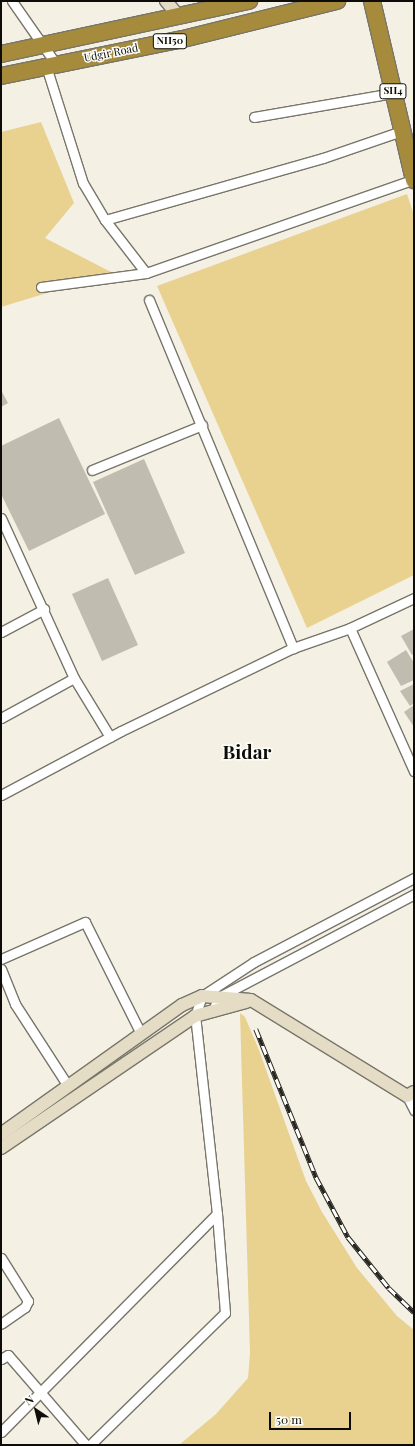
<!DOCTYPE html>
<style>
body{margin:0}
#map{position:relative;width:415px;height:1446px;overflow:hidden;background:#f4f0e4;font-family:"Playfair Display",serif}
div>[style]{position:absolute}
.green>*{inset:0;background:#e9d290}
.building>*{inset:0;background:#c0bcb0}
.roads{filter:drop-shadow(1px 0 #78756a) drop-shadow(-1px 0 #78756a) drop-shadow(0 1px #78756a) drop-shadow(0 -1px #78756a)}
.street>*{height:9px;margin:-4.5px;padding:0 4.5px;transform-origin:4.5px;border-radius:4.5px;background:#fff}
.secondary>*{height:12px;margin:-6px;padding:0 6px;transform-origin:6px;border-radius:6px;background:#e4dcc4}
.highway>*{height:16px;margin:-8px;padding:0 8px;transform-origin:8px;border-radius:8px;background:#a58b3b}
.rail>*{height:4.5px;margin-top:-2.25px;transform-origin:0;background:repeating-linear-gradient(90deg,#fefefb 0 9px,#25241f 0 18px);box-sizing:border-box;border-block:1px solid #25241f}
span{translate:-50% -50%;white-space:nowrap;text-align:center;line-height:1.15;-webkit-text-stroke:3px #fefefb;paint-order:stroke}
.shield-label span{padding:1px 3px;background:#fefefb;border:1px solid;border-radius:3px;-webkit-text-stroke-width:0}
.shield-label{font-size:10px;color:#0d0c08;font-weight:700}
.street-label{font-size:11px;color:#0d0c08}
.town-label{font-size:19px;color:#0d0c08;font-weight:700}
.frame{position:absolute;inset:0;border:2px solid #0d0c08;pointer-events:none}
.north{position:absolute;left:16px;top:1390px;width:40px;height:40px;-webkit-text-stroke:3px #fefefb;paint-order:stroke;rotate:325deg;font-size:11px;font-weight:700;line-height:16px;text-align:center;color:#0d0c08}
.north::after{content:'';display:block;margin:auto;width:14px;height:18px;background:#0d0c08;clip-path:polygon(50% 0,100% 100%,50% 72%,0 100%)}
.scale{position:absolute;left:269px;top:1412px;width:82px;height:18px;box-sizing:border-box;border:2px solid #0d0c08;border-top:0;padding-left:5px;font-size:12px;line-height:14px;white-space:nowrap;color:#0d0c08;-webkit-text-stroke:3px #fefefb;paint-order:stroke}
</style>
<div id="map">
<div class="green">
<i style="clip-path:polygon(41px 122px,74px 203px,45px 238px,113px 273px,1px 307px,1px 132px)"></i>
<i style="clip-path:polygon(407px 194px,414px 215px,414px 575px,307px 628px,157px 286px)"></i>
<i style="clip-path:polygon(240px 1013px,245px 1017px,259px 1050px,306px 1181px,322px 1212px,357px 1268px,397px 1316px,414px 1330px,414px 1445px,179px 1445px,216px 1414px,248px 1378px,250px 1353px)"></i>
</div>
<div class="building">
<i style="clip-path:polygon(1px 390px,8px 403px,1px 407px)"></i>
<i style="clip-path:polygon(59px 418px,105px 514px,29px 551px,1px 494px,1px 446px)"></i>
<i style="clip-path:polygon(144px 459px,185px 553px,135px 575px,93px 482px)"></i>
<i style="clip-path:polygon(108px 578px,138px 645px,102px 661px,72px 594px)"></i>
<i style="clip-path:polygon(414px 629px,414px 654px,412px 655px,401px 636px)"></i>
<i style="clip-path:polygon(406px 650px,414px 663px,414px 680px,401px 686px,387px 662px)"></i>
<i style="clip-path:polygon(414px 684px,414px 703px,410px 706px,400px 691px)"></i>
<i style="clip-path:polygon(414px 705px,414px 727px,404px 712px)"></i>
</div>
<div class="roads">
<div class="street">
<i style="left:12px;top:1px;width:77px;rotate:55.1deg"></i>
<i style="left:46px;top:66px;width:123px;rotate:72.5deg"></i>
<i style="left:83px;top:183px;width:43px;rotate:59.3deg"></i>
<i style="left:105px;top:220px;width:67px;rotate:52.3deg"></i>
<i style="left:254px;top:117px;width:141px;rotate:-9.8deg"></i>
<i style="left:105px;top:220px;width:227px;rotate:-15.9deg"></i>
<i style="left:323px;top:158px;width:83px;rotate:-18.9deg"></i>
<i style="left:41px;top:287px;width:106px;rotate:-7.6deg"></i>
<i style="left:146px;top:273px;width:284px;rotate:-19.3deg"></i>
<i style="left:149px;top:300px;width:377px;rotate:67.5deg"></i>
<i style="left:92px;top:470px;width:119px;rotate:-22.2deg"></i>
<i style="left:1px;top:518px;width:176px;rotate:65.5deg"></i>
<i style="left:74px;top:678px;width:69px;rotate:58.6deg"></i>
<i style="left:414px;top:598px;width:71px;rotate:154.9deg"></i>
<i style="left:350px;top:628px;width:157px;rotate:65.9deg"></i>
<i style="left:1px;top:632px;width:49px;rotate:-28.1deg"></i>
<i style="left:1px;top:718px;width:83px;rotate:-28.7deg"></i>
<i style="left:1px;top:795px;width:136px;rotate:-28.1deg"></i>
<i style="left:121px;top:731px;width:191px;rotate:-25.8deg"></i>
<i style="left:293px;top:648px;width:60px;rotate:-19.3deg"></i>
<i style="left:1px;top:959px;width:92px;rotate:-23.8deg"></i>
<i style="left:85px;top:922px;width:125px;rotate:63.4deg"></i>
<i style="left:1px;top:969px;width:38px;rotate:68deg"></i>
<i style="left:15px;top:1004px;width:98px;rotate:57.1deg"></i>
<i style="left:212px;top:1012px;width:17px;rotate:-65deg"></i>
<i style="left:219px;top:997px;width:221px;rotate:-27.8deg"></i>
<i style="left:407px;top:1096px;width:16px;rotate:63deg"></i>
<i style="left:1px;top:1258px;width:51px;rotate:57.9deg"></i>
<i style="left:28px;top:1301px;width:7px;rotate:117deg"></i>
<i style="left:25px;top:1307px;width:29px;rotate:145deg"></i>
<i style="left:1px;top:1359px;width:8px;rotate:-30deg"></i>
<i style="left:8px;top:1355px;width:119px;rotate:49.1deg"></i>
<i style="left:1px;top:1432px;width:307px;rotate:-45.3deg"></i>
<i style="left:217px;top:1214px;width:199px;rotate:-96.3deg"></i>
<i style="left:195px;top:1016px;width:21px;rotate:-71deg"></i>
<i style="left:202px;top:996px;width:62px;rotate:-33.2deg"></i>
<i style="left:254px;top:962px;width:181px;rotate:-27.7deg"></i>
<i style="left:90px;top:1445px;width:189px;rotate:-44.4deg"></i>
<i style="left:225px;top:1313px;width:99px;rotate:-94.6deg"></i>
</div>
<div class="secondary">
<i style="left:166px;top:1px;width:17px;rotate:50deg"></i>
<i style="left:1px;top:1134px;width:222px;rotate:-35.5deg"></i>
<i style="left:182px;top:1005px;width:22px;rotate:-24deg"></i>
<i style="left:202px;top:996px;width:49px;rotate:4.7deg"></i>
<i style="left:251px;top:1000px;width:183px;rotate:31.6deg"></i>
<i style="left:407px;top:1096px;width:8px;rotate:-30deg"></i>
<i style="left:1px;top:1148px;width:235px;rotate:-34.2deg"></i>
<i style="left:195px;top:1016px;width:53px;rotate:-15.4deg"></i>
</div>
<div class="highway">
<i style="left:372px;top:1px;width:184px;rotate:76.8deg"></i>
<i style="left:1px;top:54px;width:254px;rotate:-12.1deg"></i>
<i style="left:1px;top:76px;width:186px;rotate:-11.5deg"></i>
<i style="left:183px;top:39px;width:159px;rotate:-13.9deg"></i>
</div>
</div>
<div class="rail">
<i style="left:256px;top:1029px;width:160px;rotate:67.9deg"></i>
<i style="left:316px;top:1177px;width:68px;rotate:61.9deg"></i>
<i style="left:348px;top:1237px;width:65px;rotate:51.2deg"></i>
<i style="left:389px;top:1288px;width:35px;rotate:44deg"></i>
</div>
<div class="shield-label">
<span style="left:170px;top:41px">NH50</span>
<span style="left:393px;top:91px">SH4</span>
</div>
<div class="street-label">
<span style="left:111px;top:53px;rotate:-11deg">Udgir Road</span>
</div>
<div class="town-label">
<span style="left:247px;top:752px">Bidar</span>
</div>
<div class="frame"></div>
<div class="north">N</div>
<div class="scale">50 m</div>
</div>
